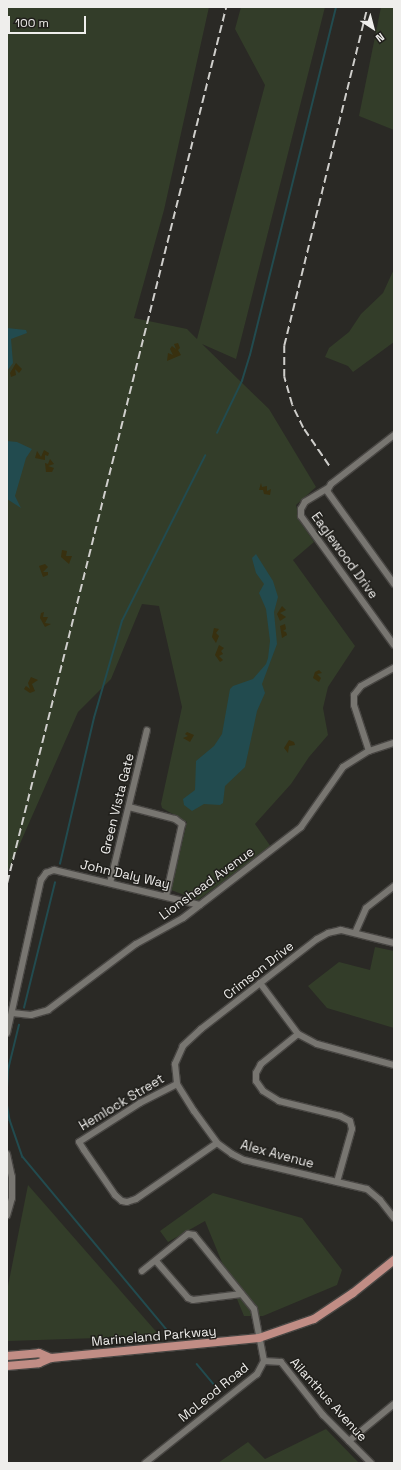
<!DOCTYPE html>
<style>
body{margin:0}
#map{position:relative;width:401px;height:1470px;overflow:hidden;background:#2a2925;font-family:"Space Grotesk",sans-serif}
div>[style]{position:absolute}
.green>*{inset:0;background:#333d29}
.sand>*{inset:0;background:#38300f}
.water>*{inset:0;background:#224b4f}
.stream>*{height:1.5px;margin:-0.75px;padding:0 0.75px;transform-origin:0.75px;border-radius:0.75px;background:#224b4f}
.roads{filter:drop-shadow(1px 0 #484643) drop-shadow(-1px 0 #484643) drop-shadow(0 1px #484643) drop-shadow(0 -1px #484643)}
.minor>*{height:6px;margin:-3px;padding:0 3px;transform-origin:3px;border-radius:3px;background:#787671}
.major>*{height:8px;margin:-4px;padding:0 4px;transform-origin:4px;border-radius:4px;background:#c18d85}
.rail>*{height:1.5px;margin-top:-0.75px;transform-origin:0;background:repeating-linear-gradient(90deg,#cfcecb 0 8px,transparent 0 12px)}
span{translate:-50% -50%;white-space:nowrap;text-align:center;line-height:1.15;-webkit-text-stroke:3px #201f1b;paint-order:stroke}
.street-label{font-size:13px;color:#efeeec}
.frame{position:absolute;inset:0;border:8px solid #efeeec;pointer-events:none}
.north{position:absolute;left:353px;top:8px;width:40px;height:40px;-webkit-text-stroke:3px #201f1b;paint-order:stroke;rotate:144deg;font-size:11px;font-weight:700;line-height:16px;text-align:center;color:#efeeec}
.north::after{content:'';display:block;margin:auto;width:14px;height:18px;background:#efeeec;clip-path:polygon(50% 0,100% 100%,50% 72%,0 100%)}
.scale{position:absolute;left:8px;top:16px;width:78px;height:18px;box-sizing:border-box;border:2px solid #efeeec;border-top:0;padding-left:5px;font-size:12px;line-height:14px;white-space:nowrap;color:#efeeec;-webkit-text-stroke:3px #201f1b;paint-order:stroke}
</style>
<div id="map">
<div class="green">
<i style="clip-path:polygon(7px 7px,209px 7px,164px 210px,134px 318px,187px 329px,197px 339px,265px 85px,235px 29px,241px 7px,325px 7px,236px 359px,202px 344px,269px 409px,316px 487px,296px 505px,301px 523px,314px 542px,293px 560px,355px 646px,328px 687px,323px 708px,328px 735px,309px 757px,291px 784px,255px 824px,271px 847px,198px 900px,171px 890px,187px 822px,162px 808px,161px 804px,182px 707px,159px 606px,142px 604px,111px 679px,78px 712px,7px 873px)"></i>
<i style="clip-path:polygon(381px 7px,394px 7px,394px 130px,359px 116px)"></i>
<i style="clip-path:polygon(394px 269px,394px 342px,353px 372px,348px 366px,325px 357px,329px 348px,349px 332px,361px 314px,383px 293px)"></i>
<i style="clip-path:polygon(375px 947px,394px 951px,394px 1028px,327px 1008px,308px 986px,339px 962px,370px 970px)"></i>
<i style="clip-path:polygon(28px 1185px,160px 1336px,7px 1341px,7px 1291px)"></i>
<i style="clip-path:polygon(213px 1193px,302px 1218px,342px 1270px,337px 1285px,263px 1316px,244px 1316px,205px 1221px,168px 1242px,160px 1231px)"></i>
<i style="clip-path:polygon(326px 1429px,359px 1463px,218px 1463px,248px 1442px,265px 1459px)"></i>
</div>
<div class="sand">
<i style="clip-path:polygon(178px 343px,180px 348px,178px 350px,181px 355px,167px 361px,168px 353px,173px 355px,170px 349px,172px 346px,176px 349px,174px 344px)"></i>
<i style="clip-path:polygon(16px 363px,22px 369px,19px 373px,15px 369px,16px 375px,11px 377px,10px 373px)"></i>
<i style="clip-path:polygon(44px 450px,49px 453px,48px 456px,45px 455px,45px 460px,35px 458px,37px 451px,41px 457px)"></i>
<i style="clip-path:polygon(50px 459px,54px 464px,48px 466px,54px 468px,52px 472px,46px 472px,45px 463px,48px 464px)"></i>
<i style="clip-path:polygon(261px 483px,262px 487px,267px 486px,267px 491px,271px 489px,270px 495px,264px 494px,263px 490px,259px 490px)"></i>
<i style="clip-path:polygon(62px 550px,67px 551px,66px 556px,72px 556px,69px 564px,61px 557px)"></i>
<i style="clip-path:polygon(45px 564px,48px 567px,43px 572px,48px 572px,48px 575px,43px 577px,39px 566px)"></i>
<i style="clip-path:polygon(282px 606px,286px 610px,280px 613px,286px 617px,280px 621px,277px 614px)"></i>
<i style="clip-path:polygon(44px 612px,43px 617px,48px 617px,45px 623px,51px 624px,45px 627px,40px 618px,41px 613px)"></i>
<i style="clip-path:polygon(285px 624px,286px 629px,283px 631px,286px 632px,287px 635px,282px 638px,280px 626px)"></i>
<i style="clip-path:polygon(214px 628px,219px 629px,216px 633px,219px 636px,216px 643px,212px 637px)"></i>
<i style="clip-path:polygon(219px 645px,224px 648px,221px 651px,223px 654px,219px 656px,223px 660px,220px 662px,215px 655px)"></i>
<i style="clip-path:polygon(319px 670px,322px 673px,317px 674px,321px 678px,319px 682px,313px 678px,315px 672px)"></i>
<i style="clip-path:polygon(31px 677px,38px 680px,32px 684px,35px 691px,30px 693px,24px 689px,26px 686px,30px 689px,28px 683px)"></i>
<i style="clip-path:polygon(187px 732px,194px 735px,190px 742px,183px 738px,188px 736px,185px 734px)"></i>
<i style="clip-path:polygon(289px 740px,294px 742px,295px 745px,289px 746px,288px 753px,284px 748px)"></i>
</div>
<div class="water">
<i style="clip-path:polygon(7px 328px,26px 330px,27px 333px,11px 339px,13px 363px,7px 371px)"></i>
<i style="clip-path:polygon(7px 441px,17px 442px,32px 449px,26px 458px,15px 496px,21px 508px,7px 499px)"></i>
<i style="clip-path:polygon(256px 554px,273px 581px,278px 597px,274px 612px,277px 644px,262px 684px,265px 693px,257px 711px,245px 767px,225px 786px,223px 803px,220px 805px,204px 804px,192px 811px,184px 805px,183px 799px,195px 790px,196px 761px,214px 746px,222px 734px,230px 689px,233px 686px,253px 679px,266px 664px,268px 658px,270px 641px,266px 609px,259px 593px,264px 584px,256px 573px,253px 562px,252px 558px)"></i>
</div>
<div class="stream">
<i style="left:217px;top:433px;width:58px;rotate:-64.3deg"></i>
<i style="left:242px;top:381px;width:27px;rotate:-73deg"></i>
<i style="left:250px;top:355px;width:358px;rotate:-76.1deg"></i>
<i style="left:60px;top:864px;width:150px;rotate:-76.9deg"></i>
<i style="left:94px;top:718px;width:101px;rotate:-73.9deg"></i>
<i style="left:122px;top:621px;width:185px;rotate:-63.3deg"></i>
<i style="left:24px;top:1008px;width:129px;rotate:-76.1deg"></i>
<i style="left:7px;top:1088px;width:18px;rotate:-87deg"></i>
<i style="left:8px;top:1070px;width:46px;rotate:-76.3deg"></i>
<i style="left:7px;top:1103px;width:17px;rotate:80deg"></i>
<i style="left:10px;top:1120px;width:39px;rotate:71deg"></i>
<i style="left:23px;top:1157px;width:225px;rotate:50.2deg"></i>
<i style="left:197px;top:1364px;width:31px;rotate:50deg"></i>
</div>
<div class="roads">
<div class="minor">
<i style="left:394px;top:435px;width:80px;rotate:142.1deg"></i>
<i style="left:331px;top:484px;width:8px;rotate:120deg"></i>
<i style="left:327px;top:491px;width:115px;rotate:54.2deg"></i>
<i style="left:328px;top:488px;width:27px;rotate:149deg"></i>
<i style="left:305px;top:502px;width:8px;rotate:120deg"></i>
<i style="left:301px;top:509px;width:7px;rotate:90deg"></i>
<i style="left:301px;top:516px;width:159px;rotate:54.2deg"></i>
<i style="left:369px;top:751px;width:48px;rotate:-108.1deg"></i>
<i style="left:354px;top:705px;width:10px;rotate:-90deg"></i>
<i style="left:354px;top:695px;width:11px;rotate:-52deg"></i>
<i style="left:361px;top:686px;width:38px;rotate:-29deg"></i>
<i style="left:129px;top:807px;width:48px;rotate:14.6deg"></i>
<i style="left:175px;top:819px;width:9px;rotate:36deg"></i>
<i style="left:182px;top:824px;width:74px;rotate:102.5deg"></i>
<i style="left:110px;top:883px;width:157px;rotate:-76.4deg"></i>
<i style="left:355px;top:933px;width:27px;rotate:-66deg"></i>
<i style="left:366px;top:908px;width:36px;rotate:-38deg"></i>
<i style="left:394px;top:943px;width:55px;rotate:-166.2deg"></i>
<i style="left:341px;top:930px;width:13px;rotate:167deg"></i>
<i style="left:328px;top:933px;width:13px;rotate:151deg"></i>
<i style="left:317px;top:939px;width:147px;rotate:142.2deg"></i>
<i style="left:201px;top:1029px;width:25px;rotate:137deg"></i>
<i style="left:183px;top:1046px;width:20px;rotate:114deg"></i>
<i style="left:175px;top:1064px;width:20px;rotate:84deg"></i>
<i style="left:177px;top:1084px;width:32px;rotate:58deg"></i>
<i style="left:194px;top:1111px;width:39px;rotate:54deg"></i>
<i style="left:217px;top:1143px;width:19px;rotate:36deg"></i>
<i style="left:232px;top:1154px;width:13px;rotate:27deg"></i>
<i style="left:244px;top:1160px;width:126px;rotate:13.3deg"></i>
<i style="left:367px;top:1189px;width:17px;rotate:40deg"></i>
<i style="left:380px;top:1200px;width:23px;rotate:52deg"></i>
<i style="left:260px;top:983px;width:64px;rotate:53.3deg"></i>
<i style="left:298px;top:1034px;width:21px;rotate:28deg"></i>
<i style="left:317px;top:1044px;width:80px;rotate:15.3deg"></i>
<i style="left:12px;top:1013px;width:19px;rotate:6deg"></i>
<i style="left:31px;top:1015px;width:18px;rotate:-16deg"></i>
<i style="left:48px;top:1010px;width:110px;rotate:-36.9deg"></i>
<i style="left:136px;top:944px;width:54px;rotate:-29deg"></i>
<i style="left:183px;top:918px;width:149px;rotate:-37.6deg"></i>
<i style="left:301px;top:827px;width:73px;rotate:-55deg"></i>
<i style="left:343px;top:767px;width:31px;rotate:-32deg"></i>
<i style="left:369px;top:751px;width:26px;rotate:-18deg"></i>
<i style="left:7px;top:1033px;width:157px;rotate:-77.5deg"></i>
<i style="left:41px;top:880px;width:9px;rotate:-54deg"></i>
<i style="left:46px;top:873px;width:9px;rotate:-21deg"></i>
<i style="left:54px;top:870px;width:150px;rotate:13.5deg"></i>
<i style="left:298px;top:1034px;width:48px;rotate:141deg"></i>
<i style="left:261px;top:1064px;width:10px;rotate:119deg"></i>
<i style="left:256px;top:1073px;width:8px;rotate:90deg"></i>
<i style="left:256px;top:1081px;width:12px;rotate:55deg"></i>
<i style="left:263px;top:1091px;width:19px;rotate:32deg"></i>
<i style="left:279px;top:1101px;width:63px;rotate:13.8deg"></i>
<i style="left:340px;top:1116px;width:11px;rotate:27deg"></i>
<i style="left:350px;top:1121px;width:8px;rotate:76deg"></i>
<i style="left:352px;top:1129px;width:55px;rotate:105.8deg"></i>
<i style="left:177px;top:1084px;width:42px;rotate:152.8deg"></i>
<i style="left:140px;top:1103px;width:72px;rotate:147.4deg"></i>
<i style="left:79px;top:1142px;width:9px;rotate:58deg"></i>
<i style="left:84px;top:1150px;width:55px;rotate:55.4deg"></i>
<i style="left:115px;top:1195px;width:9px;rotate:41deg"></i>
<i style="left:122px;top:1201px;width:5px;rotate:11deg"></i>
<i style="left:127px;top:1202px;width:9px;rotate:-18deg"></i>
<i style="left:136px;top:1199px;width:98px;rotate:-34.7deg"></i>
<i style="left:7px;top:1154px;width:24px;rotate:78deg"></i>
<i style="left:12px;top:1177px;width:21px;rotate:90deg"></i>
<i style="left:12px;top:1198px;width:18px;rotate:106deg"></i>
<i style="left:156px;top:1261px;width:49px;rotate:49.1deg"></i>
<i style="left:188px;top:1298px;width:5px;rotate:22deg"></i>
<i style="left:193px;top:1300px;width:49px;rotate:-7deg"></i>
<i style="left:142px;top:1271px;width:59px;rotate:-38.8deg"></i>
<i style="left:188px;top:1234px;width:6px;rotate:9deg"></i>
<i style="left:194px;top:1235px;width:95px;rotate:51deg"></i>
<i style="left:254px;top:1309px;width:53px;rotate:79.1deg"></i>
<i style="left:264px;top:1361px;width:15px;rotate:118deg"></i>
<i style="left:257px;top:1374px;width:143px;rotate:141.5deg"></i>
<i style="left:264px;top:1361px;width:17px;rotate:3deg"></i>
<i style="left:281px;top:1362px;width:68px;rotate:51.6deg"></i>
<i style="left:323px;top:1415px;width:68px;rotate:45deg"></i>
<i style="left:349px;top:1441px;width:58px;rotate:-39.4deg"></i>
</div>
<div class="major">
<i style="left:7px;top:1356px;width:32px;rotate:-5deg"></i>
<i style="left:39px;top:1353px;width:13px;rotate:23deg"></i>
<i style="left:7px;top:1366px;width:32px;rotate:-5deg"></i>
<i style="left:39px;top:1363px;width:13px;rotate:-23deg"></i>
<i style="left:51px;top:1358px;width:209px;rotate:-5.5deg"></i>
<i style="left:259px;top:1338px;width:58px;rotate:-19.1deg"></i>
<i style="left:314px;top:1319px;width:47px;rotate:-33.7deg"></i>
<i style="left:353px;top:1293px;width:53px;rotate:-38.8deg"></i>
</div>
</div>
<div class="rail">
<i style="left:329px;top:466px;width:46px;rotate:-124.4deg"></i>
<i style="left:303px;top:428px;width:25px;rotate:-116deg"></i>
<i style="left:292px;top:405px;width:29px;rotate:-106deg"></i>
<i style="left:284px;top:377px;width:31px;rotate:-90deg"></i>
<i style="left:284px;top:346px;width:349px;rotate:-76.2deg"></i>
<i style="left:7px;top:883px;width:903px;rotate:-75.96deg"></i>
</div>
<div class="street-label">
<span style="left:344px;top:556px;rotate:54deg">Eaglewood Drive</span>
<span style="left:118px;top:804px;rotate:-76deg">Green Vista Gate</span>
<span style="left:125px;top:875px;rotate:13deg">John Daly Way</span>
<span style="left:207px;top:884px;rotate:-36deg">Lionshead Avenue</span>
<span style="left:259px;top:971px;rotate:-38deg">Crimson Drive</span>
<span style="left:122px;top:1103px;rotate:-31deg">Hemlock Street</span>
<span style="left:277px;top:1155px;rotate:15deg">Alex Avenue</span>
<span style="left:154px;top:1337px;rotate:-5deg">Marineland Parkway</span>
<span style="left:214px;top:1393px;rotate:-39deg">McLeod Road</span>
<span style="left:328px;top:1400px;rotate:48deg">Ailanthus Avenue</span>
</div>
<div class="frame"></div>
<div class="north">N</div>
<div class="scale">100 m</div>
</div>
